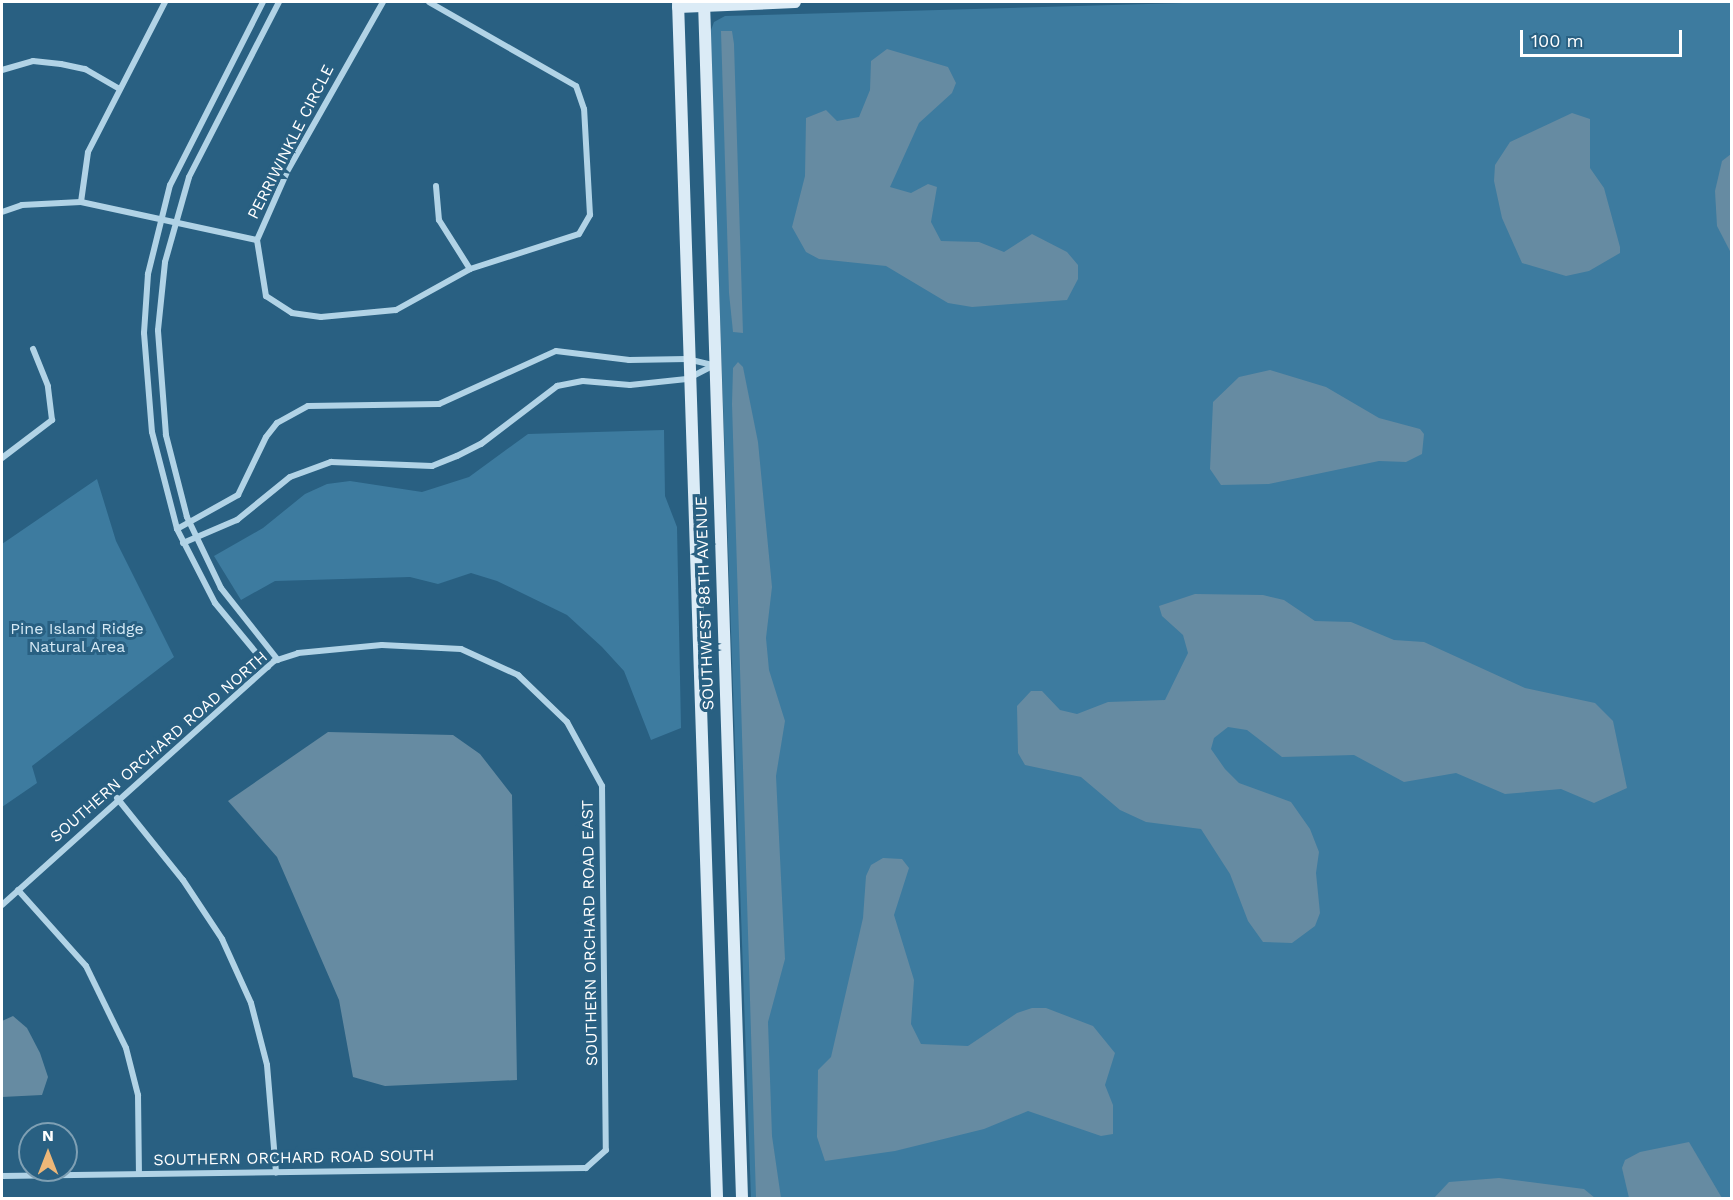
<!DOCTYPE html>
<style>
body{margin:0}
#map{position:relative;width:1733px;height:1200px;overflow:hidden;background:#296082;font-family:"Work Sans",sans-serif}
div>[style]{position:absolute}
.green>*{inset:0;background:#3d7b9f}
.water>*{inset:0;background:#668ba2}
.street>*{height:6px;margin:-3px;padding:0 3px;transform-origin:3px;border-radius:3px;background:#b1d3e6}
.secondary>*{height:12px;margin:-6px;padding:0 6px;transform-origin:6px;border-radius:6px;background:#dbebf6}
span{translate:-50% -50%;white-space:nowrap;text-align:center;line-height:1.15;-webkit-text-stroke:6px #296082;paint-order:stroke}
.street-label{font-size:16px;color:#fff}
.park-label{font-size:16px;color:#d5e9f5}
.frame{position:absolute;inset:0;border:3px solid #fff;pointer-events:none}
.north{position:absolute;left:18px;top:1122px;width:60px;height:60px;box-sizing:border-box;background:#296082;border:2px solid #7fa0b4;border-radius:50%;rotate:0deg;font-size:16px;font-weight:700;line-height:24px;text-align:center;color:#fff}
.north::after{content:'';display:block;margin:auto;width:21px;height:27px;background:#edb778;clip-path:polygon(50% 0,100% 100%,50% 72%,0 100%)}
.scale{position:absolute;left:1520px;top:30px;width:162px;height:27px;box-sizing:border-box;border:3px solid #fff;border-top:0;padding-left:8px;font-size:18px;line-height:21px;white-space:nowrap;color:#fff;-webkit-text-stroke:4px #296082;paint-order:stroke}
</style>
<div id="map">
<div class="green">
<i style="clip-path:polygon(1218px 2px,1731px 2px,1731px 1198px,751px 1198px,710px 33px,714px 22px,725px 16px)"></i>
<i style="clip-path:polygon(664px 430px,665px 496px,677px 527px,681px 728px,651px 740px,624px 671px,602px 647px,567px 615px,497px 581px,471px 573px,438px 584px,410px 577px,275px 581px,241px 600px,214px 556px,263px 528px,305px 494px,327px 484px,350px 481px,422px 492px,469px 477px,528px 434px)"></i>
<i style="clip-path:polygon(97px 479px,116px 541px,174px 657px,32px 766px,37px 783px,2px 807px,2px 544px)"></i>
</div>
<div class="water">
<i style="clip-path:polygon(721px 31px,732px 31px,734px 44px,743px 333px,733px 332px,729px 293px)"></i>
<i style="clip-path:polygon(887px 49px,948px 67px,956px 83px,952px 93px,919px 123px,890px 187px,911px 193px,928px 184px,937px 187px,931px 222px,941px 241px,979px 242px,1004px 252px,1032px 234px,1067px 252px,1078px 265px,1078px 279px,1067px 300px,972px 307px,948px 303px,886px 266px,819px 259px,806px 252px,792px 227px,805px 176px,806px 118px,826px 110px,837px 121px,859px 117px,870px 90px,871px 61px)"></i>
<i style="clip-path:polygon(1572px 113px,1590px 119px,1590px 168px,1604px 188px,1620px 247px,1620px 253px,1589px 271px,1566px 276px,1522px 263px,1502px 218px,1494px 181px,1495px 165px,1510px 142px)"></i>
<i style="clip-path:polygon(1731px 154px,1731px 253px,1717px 226px,1715px 191px,1722px 161px)"></i>
<i style="clip-path:polygon(738px 362px,743px 367px,758px 442px,772px 587px,766px 638px,769px 670px,785px 721px,776px 776px,785px 959px,768px 1022px,772px 1136px,781px 1198px,756px 1198px,732px 404px,733px 368px)"></i>
<i style="clip-path:polygon(1270px 370px,1326px 387px,1379px 418px,1420px 429px,1424px 434px,1422px 454px,1406px 462px,1379px 461px,1269px 484px,1221px 485px,1210px 469px,1213px 402px,1239px 377px)"></i>
<i style="clip-path:polygon(1195px 594px,1263px 595px,1284px 600px,1315px 621px,1351px 622px,1394px 640px,1424px 642px,1525px 688px,1595px 703px,1613px 721px,1627px 788px,1594px 803px,1561px 789px,1505px 794px,1456px 773px,1404px 782px,1354px 755px,1282px 757px,1247px 730px,1228px 727px,1214px 738px,1211px 749px,1225px 769px,1239px 783px,1291px 802px,1310px 829px,1319px 852px,1316px 873px,1320px 913px,1315px 926px,1292px 943px,1263px 942px,1248px 921px,1230px 874px,1201px 829px,1146px 822px,1120px 810px,1081px 777px,1025px 765px,1018px 753px,1017px 706px,1031px 691px,1042px 691px,1060px 710px,1077px 714px,1108px 702px,1165px 700px,1188px 653px,1183px 635px,1162px 616px,1159px 606px)"></i>
<i style="clip-path:polygon(328px 732px,453px 735px,480px 754px,512px 795px,517px 1080px,385px 1086px,353px 1077px,339px 1000px,277px 857px,228px 801px)"></i>
<i style="clip-path:polygon(883px 858px,902px 859px,909px 868px,894px 915px,914px 980px,911px 1024px,921px 1044px,968px 1046px,1017px 1013px,1032px 1008px,1046px 1008px,1093px 1026px,1115px 1053px,1105px 1085px,1113px 1105px,1113px 1134px,1101px 1136px,1028px 1111px,984px 1129px,895px 1151px,825px 1161px,817px 1137px,818px 1070px,831px 1057px,863px 918px,866px 876px,871px 865px)"></i>
<i style="clip-path:polygon(13px 1016px,27px 1028px,40px 1053px,48px 1077px,42px 1095px,2px 1097px,2px 1021px)"></i>
<i style="clip-path:polygon(1689px 1142px,1722px 1198px,1629px 1198px,1622px 1168px,1625px 1160px,1640px 1152px)"></i>
<i style="clip-path:polygon(1499px 1178px,1584px 1189px,1595px 1198px,1434px 1198px,1449px 1182px)"></i>
</div>
<div class="street">
<i style="left:263px;top:2px;width:205px;rotate:116.9deg"></i>
<i style="left:170px;top:185px;width:92px;rotate:103.9deg"></i>
<i style="left:148px;top:274px;width:59px;rotate:93.9deg"></i>
<i style="left:144px;top:333px;width:99px;rotate:85.4deg"></i>
<i style="left:152px;top:432px;width:100px;rotate:75.5deg"></i>
<i style="left:177px;top:529px;width:83px;rotate:62.8deg"></i>
<i style="left:215px;top:603px;width:83px;rotate:50.4deg"></i>
<i style="left:383px;top:2px;width:195px;rotate:119.5deg"></i>
<i style="left:287px;top:172px;width:74px;rotate:113.8deg"></i>
<i style="left:257px;top:240px;width:57px;rotate:80.9deg"></i>
<i style="left:266px;top:296px;width:31px;rotate:33deg"></i>
<i style="left:292px;top:313px;width:29px;rotate:8deg"></i>
<i style="left:321px;top:317px;width:75px;rotate:-5.3deg"></i>
<i style="left:396px;top:310px;width:85px;rotate:-29deg"></i>
<i style="left:470px;top:269px;width:114px;rotate:-17.8deg"></i>
<i style="left:579px;top:234px;width:22px;rotate:-60deg"></i>
<i style="left:590px;top:215px;width:106px;rotate:-93.2deg"></i>
<i style="left:584px;top:109px;width:24px;rotate:-109deg"></i>
<i style="left:576px;top:86px;width:169px;rotate:-150.3deg"></i>
<i style="left:2px;top:70px;width:32px;rotate:-16deg"></i>
<i style="left:33px;top:61px;width:28px;rotate:6deg"></i>
<i style="left:61px;top:64px;width:25px;rotate:12deg"></i>
<i style="left:85px;top:69px;width:38px;rotate:30deg"></i>
<i style="left:436px;top:186px;width:34px;rotate:85deg"></i>
<i style="left:439px;top:220px;width:58px;rotate:57.7deg"></i>
<i style="left:81px;top:202px;width:50px;rotate:-82deg"></i>
<i style="left:88px;top:152px;width:169px;rotate:-62.8deg"></i>
<i style="left:2px;top:212px;width:21px;rotate:-19deg"></i>
<i style="left:22px;top:205px;width:59px;rotate:-2.9deg"></i>
<i style="left:81px;top:202px;width:180px;rotate:12.2deg"></i>
<i style="left:2px;top:458px;width:63px;rotate:-37.2deg"></i>
<i style="left:52px;top:420px;width:34px;rotate:-97deg"></i>
<i style="left:48px;top:386px;width:40px;rotate:-112deg"></i>
<i style="left:177px;top:529px;width:70px;rotate:-29.1deg"></i>
<i style="left:238px;top:495px;width:64px;rotate:-64.2deg"></i>
<i style="left:266px;top:437px;width:18px;rotate:-52deg"></i>
<i style="left:277px;top:423px;width:35px;rotate:-29deg"></i>
<i style="left:308px;top:406px;width:131px;rotate:-0.9deg"></i>
<i style="left:439px;top:404px;width:128px;rotate:-24.4deg"></i>
<i style="left:556px;top:351px;width:74px;rotate:7deg"></i>
<i style="left:629px;top:360px;width:58px;rotate:-1deg"></i>
<i style="left:687px;top:359px;width:28px;rotate:13deg"></i>
<i style="left:183px;top:543px;width:59px;rotate:-23.1deg"></i>
<i style="left:237px;top:520px;width:68px;rotate:-39.1deg"></i>
<i style="left:290px;top:477px;width:44px;rotate:-20.1deg"></i>
<i style="left:331px;top:462px;width:101px;rotate:2.3deg"></i>
<i style="left:432px;top:466px;width:27px;rotate:-22deg"></i>
<i style="left:457px;top:456px;width:27px;rotate:-27deg"></i>
<i style="left:481px;top:444px;width:96px;rotate:-37.3deg"></i>
<i style="left:557px;top:386px;width:26px;rotate:-11deg"></i>
<i style="left:583px;top:381px;width:47px;rotate:4.9deg"></i>
<i style="left:630px;top:385px;width:57px;rotate:-6deg"></i>
<i style="left:687px;top:379px;width:30px;rotate:-27deg"></i>
<i style="left:278px;top:660px;width:92px;rotate:-128.4deg"></i>
<i style="left:221px;top:588px;width:79px;rotate:-115.6deg"></i>
<i style="left:187px;top:517px;width:85px;rotate:-104.4deg"></i>
<i style="left:166px;top:435px;width:105px;rotate:-94.4deg"></i>
<i style="left:158px;top:330px;width:68px;rotate:-84.1deg"></i>
<i style="left:165px;top:262px;width:88px;rotate:-74.2deg"></i>
<i style="left:189px;top:177px;width:197px;rotate:-62.8deg"></i>
<i style="left:117px;top:798px;width:105px;rotate:51.2deg"></i>
<i style="left:183px;top:880px;width:71px;rotate:56.5deg"></i>
<i style="left:222px;top:939px;width:70px;rotate:65.6deg"></i>
<i style="left:251px;top:1003px;width:64px;rotate:75.5deg"></i>
<i style="left:267px;top:1065px;width:108px;rotate:85.2deg"></i>
<i style="left:18px;top:890px;width:102px;rotate:48.2deg"></i>
<i style="left:86px;top:966px;width:91px;rotate:64deg"></i>
<i style="left:126px;top:1048px;width:49px;rotate:75.7deg"></i>
<i style="left:138px;top:1095px;width:78px;rotate:89.3deg"></i>
<i style="left:2px;top:905px;width:365px;rotate:-41.9deg"></i>
<i style="left:274px;top:661px;width:25px;rotate:-18deg"></i>
<i style="left:298px;top:653px;width:84px;rotate:-5.4deg"></i>
<i style="left:382px;top:645px;width:79px;rotate:2.9deg"></i>
<i style="left:461px;top:649px;width:63px;rotate:24.5deg"></i>
<i style="left:518px;top:675px;width:68px;rotate:43.8deg"></i>
<i style="left:567px;top:722px;width:73px;rotate:61.3deg"></i>
<i style="left:602px;top:786px;width:364px;rotate:89.4deg"></i>
<i style="left:606px;top:1150px;width:27px;rotate:138deg"></i>
<i style="left:586px;top:1168px;width:584px;rotate:179.22deg"></i>
</div>
<div class="secondary">
<i style="left:678px;top:2px;width:1197px;rotate:88.13deg"></i>
<i style="left:704px;top:2px;width:1197px;rotate:88.18deg"></i>
<i style="left:678px;top:7px;width:117px;rotate:-2.4deg"></i>
</div>
<div class="street-label">
<span style="left:291px;top:142px;rotate:-63deg">PERRIWINKLE CIRCLE</span>
<span style="left:705px;top:603px;rotate:-92deg">SOUTHWEST 88TH AVENUE</span>
<span style="left:159px;top:747px;rotate:-41deg">SOUTHERN ORCHARD ROAD NORTH</span>
<span style="left:590px;top:933px;rotate:-91deg">SOUTHERN ORCHARD ROAD EAST</span>
<span style="left:294px;top:1158px;rotate:-1deg">SOUTHERN ORCHARD ROAD SOUTH</span>
</div>
<div class="park-label">
<span style="left:77px;top:638px">Pine Island Ridge<br>Natural Area</span>
</div>
<div class="frame"></div>
<div class="north">N</div>
<div class="scale">100 m</div>
</div>
